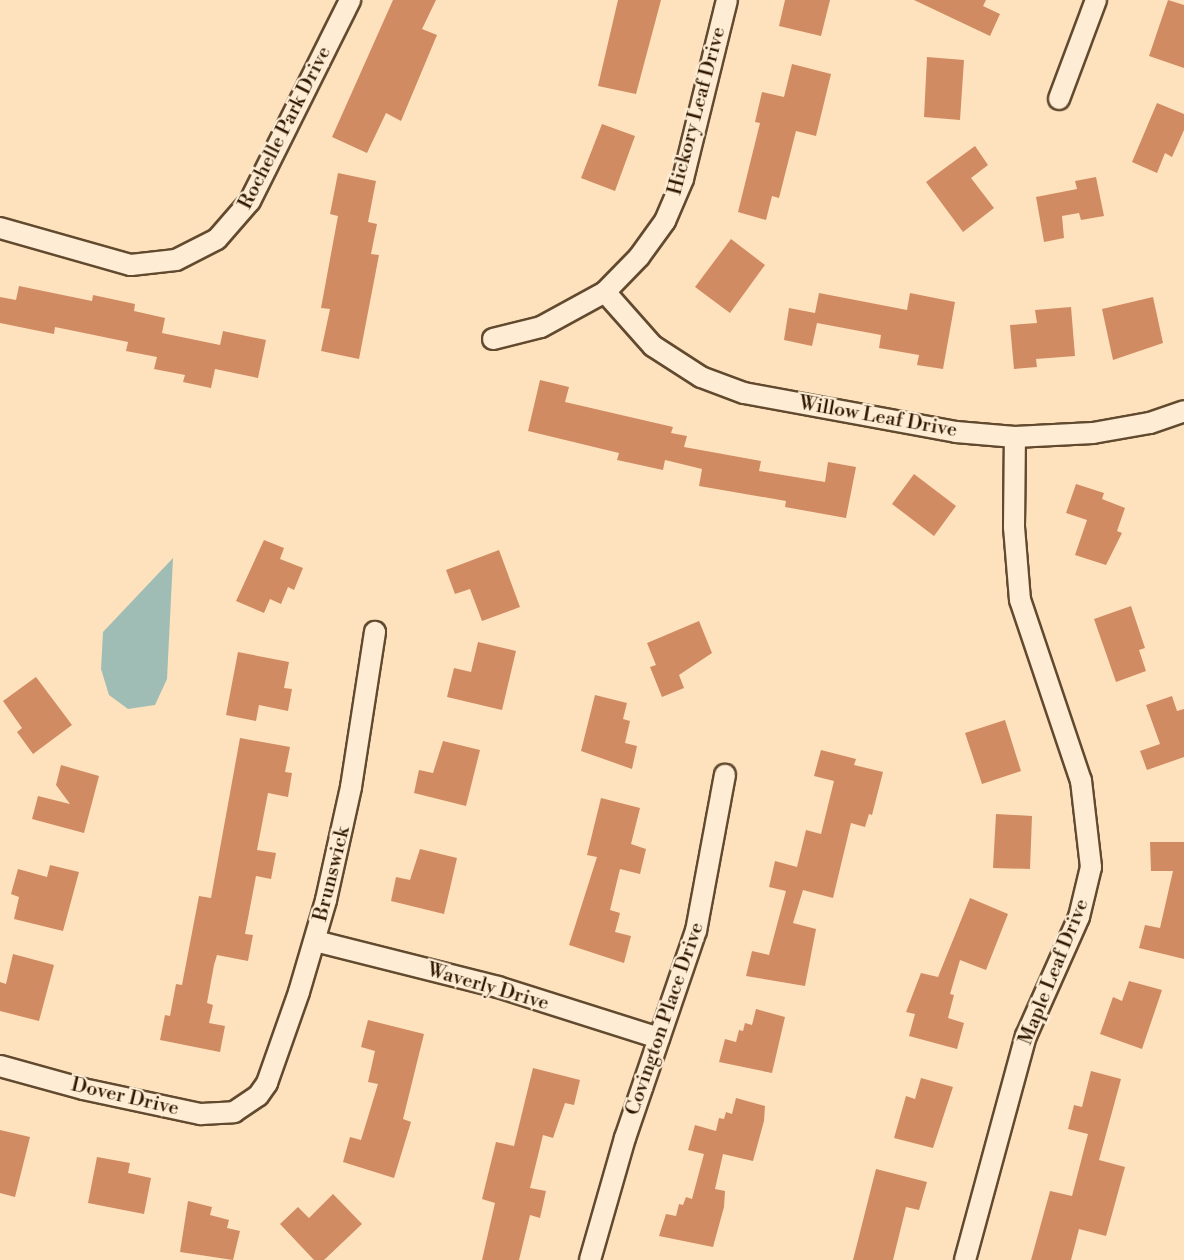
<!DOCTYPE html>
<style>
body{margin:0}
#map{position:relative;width:1184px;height:1260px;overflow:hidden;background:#fde2bd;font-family:"Libre Bodoni",serif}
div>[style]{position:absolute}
.water>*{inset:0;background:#a0bdb5}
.building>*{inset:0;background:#d18b62}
.roads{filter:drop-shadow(2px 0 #624a2f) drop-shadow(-2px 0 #624a2f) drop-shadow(0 2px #624a2f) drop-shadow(0 -2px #624a2f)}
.street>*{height:20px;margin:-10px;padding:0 10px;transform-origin:10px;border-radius:10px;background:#feecd4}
span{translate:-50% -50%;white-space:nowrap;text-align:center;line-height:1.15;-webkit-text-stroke:4.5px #feecd4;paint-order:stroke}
.street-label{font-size:20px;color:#2f1700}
</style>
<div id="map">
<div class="water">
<i style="clip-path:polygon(173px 558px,167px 679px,155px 705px,128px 709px,109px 695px,101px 669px,103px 632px)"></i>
</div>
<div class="building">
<i style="clip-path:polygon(393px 0,436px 0,422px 29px,437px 35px,401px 121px,386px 113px,367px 153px,332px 137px)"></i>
<i style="clip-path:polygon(618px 0,661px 0,636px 94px,598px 86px)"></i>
<i style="clip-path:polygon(785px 0,830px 0,821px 36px,779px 26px)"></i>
<i style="clip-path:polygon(914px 0,986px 0,983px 6px,1000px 14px,990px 36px)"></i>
<i style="clip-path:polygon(1168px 0,1184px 5px,1184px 68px,1149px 56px)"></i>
<i style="clip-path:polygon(927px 57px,964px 60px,960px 120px,924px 117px)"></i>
<i style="clip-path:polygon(792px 64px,831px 74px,816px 136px,796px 131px,779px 198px,772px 196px,766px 220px,738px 212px,760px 123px,755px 122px,762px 92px,784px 97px)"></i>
<i style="clip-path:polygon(1157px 103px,1184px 114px,1184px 130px,1172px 157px,1165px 153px,1157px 173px,1132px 162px)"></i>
<i style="clip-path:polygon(602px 124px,635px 136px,615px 191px,581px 178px)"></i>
<i style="clip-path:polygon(975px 146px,988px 165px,971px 178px,994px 208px,963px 232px,926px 182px)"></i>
<i style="clip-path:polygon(338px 173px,376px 181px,368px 222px,377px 224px,371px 254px,379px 255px,359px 359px,321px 351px,330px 309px,321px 308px,338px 216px,330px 214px)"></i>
<i style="clip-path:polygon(1096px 177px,1104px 216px,1081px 220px,1079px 213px,1062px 216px,1064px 238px,1044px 242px,1036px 197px,1077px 189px,1075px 181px)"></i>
<i style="clip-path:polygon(731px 239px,765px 265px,730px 313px,695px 287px)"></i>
<i style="clip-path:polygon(19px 286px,92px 301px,93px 295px,135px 304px,134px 311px,165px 318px,162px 333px,220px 345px,223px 331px,266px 340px,258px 378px,215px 369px,211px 388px,183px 382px,185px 375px,154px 369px,157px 357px,126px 351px,128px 342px,55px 327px,54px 334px,0 323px,0 297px,16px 300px)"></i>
<i style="clip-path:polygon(819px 293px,907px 310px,910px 293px,955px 302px,943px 369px,917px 365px,919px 355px,879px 348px,881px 335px,817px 323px,812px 346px,784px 340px,789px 308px,815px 313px)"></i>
<i style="clip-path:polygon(1153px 297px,1163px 343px,1113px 360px,1102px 309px)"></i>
<i style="clip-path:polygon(1071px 307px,1075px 356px,1036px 359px,1037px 367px,1014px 369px,1010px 325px,1037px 323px,1035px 310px)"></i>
<i style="clip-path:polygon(540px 380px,569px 387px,565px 402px,673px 427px,671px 433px,687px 436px,684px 447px,761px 461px,759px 471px,825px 482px,828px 462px,856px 467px,846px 518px,785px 507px,786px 501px,699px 486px,702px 469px,665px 460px,663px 470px,617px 460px,619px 453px,528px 431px)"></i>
<i style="clip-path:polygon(914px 474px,956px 506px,934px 536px,892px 504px)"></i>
<i style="clip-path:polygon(1076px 484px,1104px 493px,1102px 499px,1125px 508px,1117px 531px,1122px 533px,1106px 565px,1075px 555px,1087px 520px,1066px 513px)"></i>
<i style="clip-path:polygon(264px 540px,284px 548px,280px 559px,303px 568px,294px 590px,288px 587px,281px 604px,270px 599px,264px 613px,236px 601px)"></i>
<i style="clip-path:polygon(499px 550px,520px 607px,482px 621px,470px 589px,455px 594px,446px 570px)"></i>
<i style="clip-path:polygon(1131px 606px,1145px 648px,1139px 650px,1146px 671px,1116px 682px,1094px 619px)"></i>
<i style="clip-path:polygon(699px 621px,712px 653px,679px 675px,684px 688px,662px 697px,650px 667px,656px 665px,647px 643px)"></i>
<i style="clip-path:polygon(478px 642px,516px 651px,502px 710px,447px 697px,454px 668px,471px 672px)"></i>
<i style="clip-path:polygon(238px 652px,289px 662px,284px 688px,292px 689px,288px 711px,259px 705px,256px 721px,226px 715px)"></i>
<i style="clip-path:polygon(36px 677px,72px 725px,33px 754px,17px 732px,22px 728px,3px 701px)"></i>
<i style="clip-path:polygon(595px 695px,627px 703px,623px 719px,630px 721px,625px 743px,637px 746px,632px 769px,581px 751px)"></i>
<i style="clip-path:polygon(1172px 696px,1177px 711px,1184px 709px,1184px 757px,1147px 770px,1140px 751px,1160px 744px,1146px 705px)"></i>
<i style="clip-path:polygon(1005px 720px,1021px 771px,982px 784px,965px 733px)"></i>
<i style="clip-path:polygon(240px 738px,290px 747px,285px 772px,292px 773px,288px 797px,268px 793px,257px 850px,276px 853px,271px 879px,256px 876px,245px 934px,253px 935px,248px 961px,217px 955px,214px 965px,207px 1003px,213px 1005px,209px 1023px,225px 1026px,220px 1052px,160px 1040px,165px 1015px,170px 1016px,176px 984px,182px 985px,199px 896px,211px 898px)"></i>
<i style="clip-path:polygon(443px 741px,480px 750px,466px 806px,414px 793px,419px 770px,433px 773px)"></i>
<i style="clip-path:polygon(821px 750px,856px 759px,854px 765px,883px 772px,872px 815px,869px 814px,865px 827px,851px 823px,833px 898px,803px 890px,793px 923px,816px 929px,805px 986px,746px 976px,752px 951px,769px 955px,786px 891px,769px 887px,775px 861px,797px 867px,806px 830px,821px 834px,834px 781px,814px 776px)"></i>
<i style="clip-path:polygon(61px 765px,99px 776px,84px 833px,32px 819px,38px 796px,70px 804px,56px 785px)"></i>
<i style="clip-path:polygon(601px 798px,640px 808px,631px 844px,646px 849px,640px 874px,620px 869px,610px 910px,620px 913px,615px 932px,631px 936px,624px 963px,569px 945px,597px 857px,587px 855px)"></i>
<i style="clip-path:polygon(996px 814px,1032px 816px,1030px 869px,993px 868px)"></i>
<i style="clip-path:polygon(1150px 842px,1184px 842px,1184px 959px,1139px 948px,1145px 925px,1160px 928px,1173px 871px,1151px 871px)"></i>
<i style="clip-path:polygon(420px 849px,457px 858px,444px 914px,391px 901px,396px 877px,410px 880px)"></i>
<i style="clip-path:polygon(50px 865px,79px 872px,63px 931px,14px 919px,19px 897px,11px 894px,18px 869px,47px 877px)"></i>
<i style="clip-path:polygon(970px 898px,1008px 914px,986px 970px,960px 960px,950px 994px,954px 995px,948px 1018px,964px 1023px,957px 1049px,909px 1036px,915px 1014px,906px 1012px,921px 973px,938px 977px)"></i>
<i style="clip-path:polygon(13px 954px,54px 965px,39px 1021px,0 1011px,0 982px,6px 984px)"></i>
<i style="clip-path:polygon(1129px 981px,1162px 990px,1142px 1049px,1100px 1034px,1113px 997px,1122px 1001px)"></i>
<i style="clip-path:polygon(756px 1009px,785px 1017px,772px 1073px,719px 1062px,725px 1039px,736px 1042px,739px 1030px,743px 1031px,745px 1023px,752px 1025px)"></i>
<i style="clip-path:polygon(368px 1020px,424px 1034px,403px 1119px,411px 1122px,394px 1178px,343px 1162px,350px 1137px,361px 1140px,378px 1084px,368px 1082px,375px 1051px,361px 1047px)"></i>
<i style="clip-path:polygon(533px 1068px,580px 1080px,574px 1105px,565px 1103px,553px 1138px,543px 1135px,530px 1188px,546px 1191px,540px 1218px,530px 1215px,519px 1260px,482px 1260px,495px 1203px,482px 1199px,496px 1142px,514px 1146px)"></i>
<i style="clip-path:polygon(1091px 1071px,1121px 1079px,1099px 1160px,1125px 1167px,1106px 1236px,1079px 1229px,1071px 1260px,1031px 1260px,1050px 1191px,1072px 1196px,1088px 1134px,1068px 1129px,1074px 1105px,1082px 1107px)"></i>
<i style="clip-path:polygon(921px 1078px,953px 1087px,933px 1148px,894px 1138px,906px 1096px,915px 1099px)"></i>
<i style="clip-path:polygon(736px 1098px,765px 1106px,764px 1121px,753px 1161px,723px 1154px,715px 1189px,725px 1191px,724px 1207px,713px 1247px,659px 1236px,666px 1214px,676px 1216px,679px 1204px,683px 1205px,686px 1197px,692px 1199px,704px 1154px,688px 1150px,695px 1125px,716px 1131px,719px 1118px,724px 1119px,726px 1112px,732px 1114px)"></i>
<i style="clip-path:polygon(0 1130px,30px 1137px,15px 1197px,0 1193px)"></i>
<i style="clip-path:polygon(97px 1157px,130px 1163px,128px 1173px,151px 1178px,144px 1214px,88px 1203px)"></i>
<i style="clip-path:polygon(876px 1169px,927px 1182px,919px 1210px,906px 1207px,893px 1260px,853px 1260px)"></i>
<i style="clip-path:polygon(333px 1194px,362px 1224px,324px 1260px,314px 1260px,280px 1224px,298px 1207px,309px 1218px)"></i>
<i style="clip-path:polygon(188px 1201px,212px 1207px,210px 1215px,229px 1220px,227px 1228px,240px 1231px,233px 1260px,180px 1252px)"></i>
</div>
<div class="roads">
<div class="street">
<i style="left:1059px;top:99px;width:106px;rotate:-69.5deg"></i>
<i style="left:0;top:228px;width:136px;rotate:15.8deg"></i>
<i style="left:131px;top:265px;width:45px;rotate:-6.3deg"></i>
<i style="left:176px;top:260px;width:46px;rotate:-27.1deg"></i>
<i style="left:217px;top:239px;width:50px;rotate:-49deg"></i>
<i style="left:250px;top:201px;width:225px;rotate:-63.5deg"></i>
<i style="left:605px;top:292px;width:72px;rotate:48.4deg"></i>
<i style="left:653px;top:346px;width:57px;rotate:32.9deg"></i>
<i style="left:701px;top:377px;width:46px;rotate:20.4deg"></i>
<i style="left:744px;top:393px;width:216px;rotate:10.4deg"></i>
<i style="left:956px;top:432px;width:59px;rotate:4.8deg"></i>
<i style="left:1015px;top:437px;width:78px;rotate:-2.9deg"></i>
<i style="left:1093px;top:433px;width:58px;rotate:-10deg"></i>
<i style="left:1150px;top:423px;width:36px;rotate:-19deg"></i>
<i style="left:493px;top:339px;width:49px;rotate:-14deg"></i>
<i style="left:541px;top:327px;width:73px;rotate:-28.7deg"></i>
<i style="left:605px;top:292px;width:49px;rotate:-45.8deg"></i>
<i style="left:639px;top:257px;width:44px;rotate:-54.2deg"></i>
<i style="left:665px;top:221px;width:46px;rotate:-66.8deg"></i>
<i style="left:683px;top:179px;width:184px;rotate:-76.2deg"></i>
<i style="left:315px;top:941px;width:189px;rotate:14.1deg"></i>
<i style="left:498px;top:987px;width:169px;rotate:17.6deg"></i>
<i style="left:0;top:1066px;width:86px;rotate:15.5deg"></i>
<i style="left:83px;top:1089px;width:121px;rotate:12deg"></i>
<i style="left:201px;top:1114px;width:33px;rotate:-3deg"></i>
<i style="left:234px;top:1112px;width:29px;rotate:-34deg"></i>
<i style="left:258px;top:1096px;width:16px;rotate:-55deg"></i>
<i style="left:267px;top:1083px;width:96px;rotate:-70.6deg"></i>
<i style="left:299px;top:992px;width:96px;rotate:-73.6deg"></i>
<i style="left:326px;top:900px;width:116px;rotate:-77.5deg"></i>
<i style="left:351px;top:787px;width:157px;rotate:-81.2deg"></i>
<i style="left:590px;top:1260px;width:127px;rotate:-74deg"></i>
<i style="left:625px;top:1138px;width:219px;rotate:-71.1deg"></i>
<i style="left:696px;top:931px;width:159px;rotate:-79.5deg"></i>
<i style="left:965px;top:1260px;width:232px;rotate:-74.8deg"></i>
<i style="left:1026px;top:1036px;width:130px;rotate:-66deg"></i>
<i style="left:1079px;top:917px;width:51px;rotate:-76.5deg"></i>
<i style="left:1091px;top:867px;width:87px;rotate:-96.6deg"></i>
<i style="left:1081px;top:781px;width:191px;rotate:-108.6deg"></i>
<i style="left:1020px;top:600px;width:73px;rotate:-94.7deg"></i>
<i style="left:1014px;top:527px;width:90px;rotate:-89.4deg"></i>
</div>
</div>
<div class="street-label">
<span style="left:697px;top:111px;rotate:-75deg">Hickory Leaf Drive</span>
<span style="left:285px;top:128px;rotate:-63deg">Rochelle Park Drive</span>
<span style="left:878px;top:417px;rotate:10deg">Willow Leaf Drive</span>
<span style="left:332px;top:874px;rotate:-76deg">Brunswick</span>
<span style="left:1054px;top:972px;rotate:-68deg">Maple Leaf Drive</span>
<span style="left:488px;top:987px;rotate:16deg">Waverly Drive</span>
<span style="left:665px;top:1019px;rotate:-71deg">Covington Place Drive</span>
<span style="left:125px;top:1097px;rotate:13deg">Dover Drive</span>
</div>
</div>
